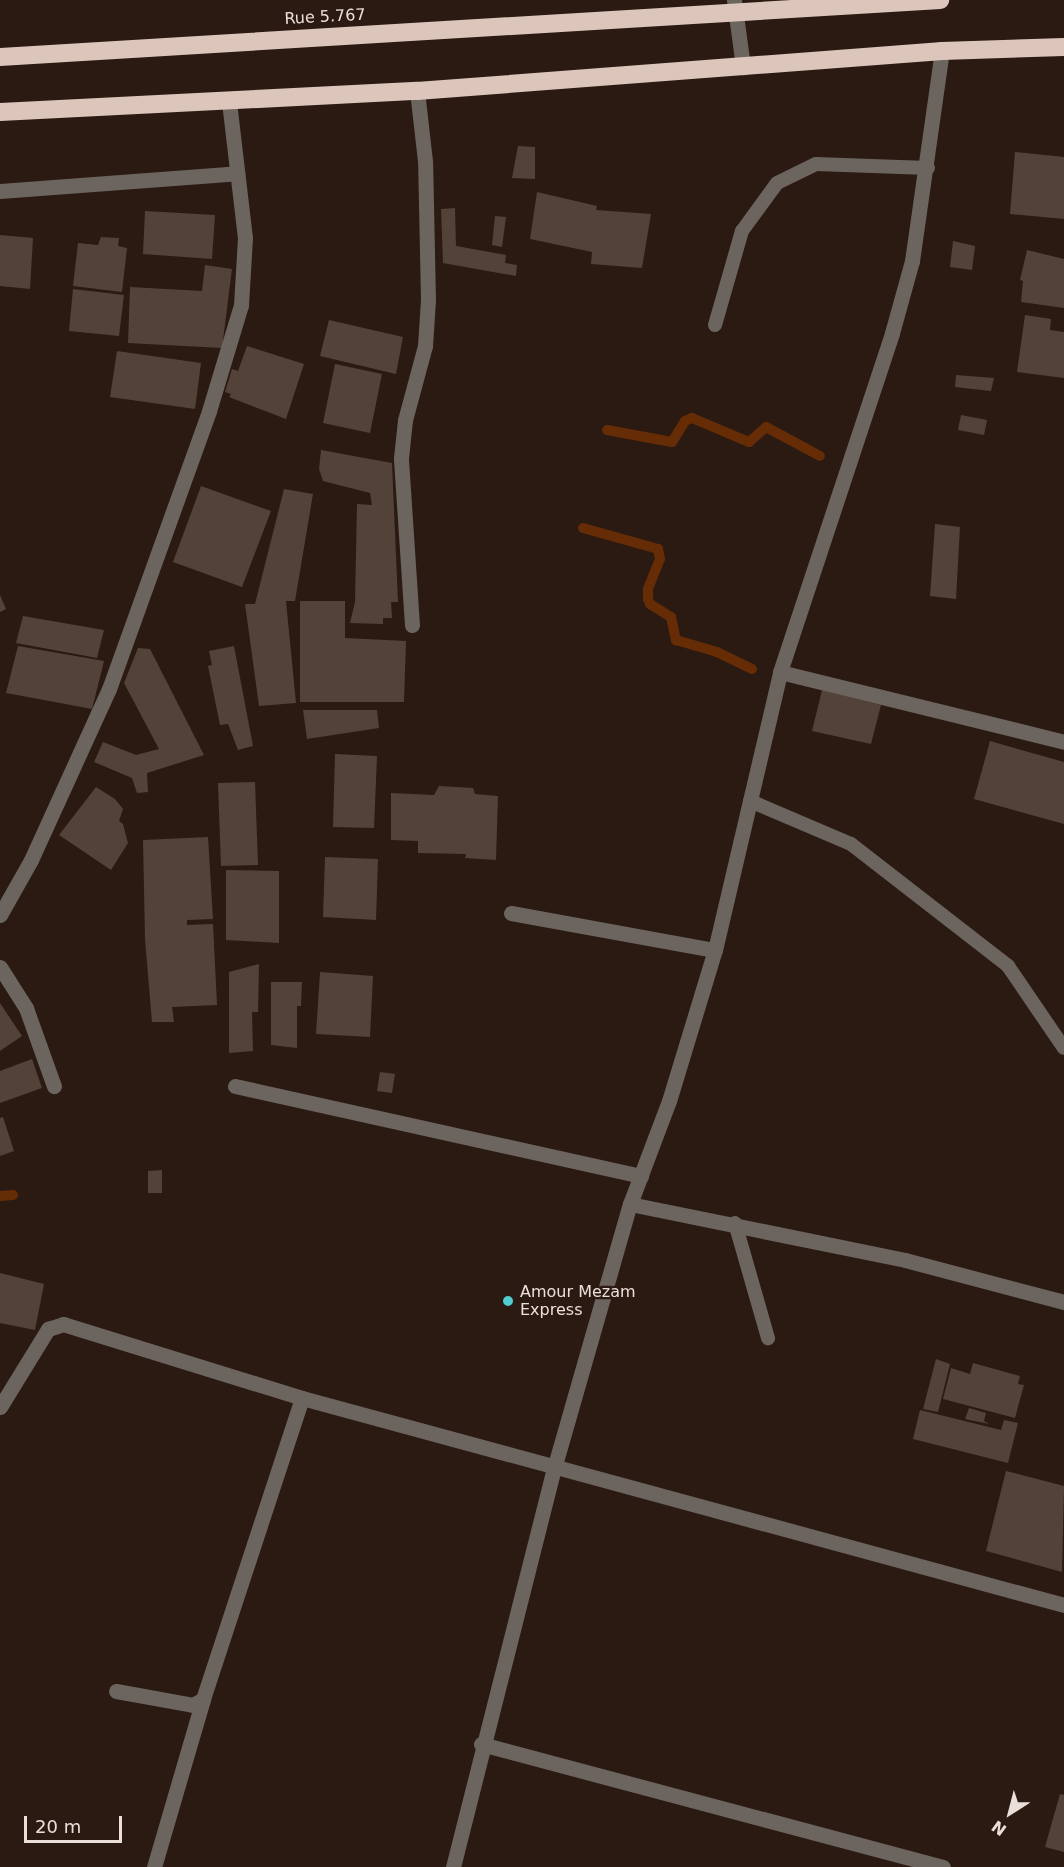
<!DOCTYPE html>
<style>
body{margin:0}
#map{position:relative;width:1064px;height:1867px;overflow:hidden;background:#2a1a12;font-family:"DejaVu Sans",sans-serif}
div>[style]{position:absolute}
.stream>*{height:10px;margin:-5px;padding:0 5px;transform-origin:5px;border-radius:5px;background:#662c05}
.building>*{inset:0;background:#534238}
.lane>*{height:14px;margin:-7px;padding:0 7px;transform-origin:7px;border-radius:7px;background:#6c645f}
.street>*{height:15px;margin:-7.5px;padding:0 7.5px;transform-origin:7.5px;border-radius:7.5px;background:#6c645f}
.highway>*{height:18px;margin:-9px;padding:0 9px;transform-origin:9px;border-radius:9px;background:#dcc6bb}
.dots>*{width:16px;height:16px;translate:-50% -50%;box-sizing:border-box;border:3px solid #2a1a12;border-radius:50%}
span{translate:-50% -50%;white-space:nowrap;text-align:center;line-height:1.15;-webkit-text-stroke:4.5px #2a1a12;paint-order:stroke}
.street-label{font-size:16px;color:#ebdfda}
.poi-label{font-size:16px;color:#ebdfda}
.left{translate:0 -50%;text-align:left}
.north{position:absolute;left:980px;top:1783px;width:60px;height:60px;-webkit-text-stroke:4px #2a1a12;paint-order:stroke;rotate:216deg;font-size:16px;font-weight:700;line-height:24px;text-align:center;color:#ebdfda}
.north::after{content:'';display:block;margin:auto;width:21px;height:27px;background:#ebdfda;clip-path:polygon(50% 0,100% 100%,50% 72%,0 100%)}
.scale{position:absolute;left:24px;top:1816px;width:98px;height:27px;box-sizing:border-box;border:3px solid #ebdfda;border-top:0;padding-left:8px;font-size:18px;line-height:21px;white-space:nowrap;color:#ebdfda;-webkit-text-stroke:4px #2a1a12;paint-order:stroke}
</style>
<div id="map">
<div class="stream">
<i style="left:607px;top:430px;width:66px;rotate:10.5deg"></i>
<i style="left:672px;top:442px;width:25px;rotate:-58deg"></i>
<i style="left:685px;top:421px;width:8px;rotate:-23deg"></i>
<i style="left:692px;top:418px;width:62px;rotate:22.8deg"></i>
<i style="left:749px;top:442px;width:23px;rotate:-41deg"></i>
<i style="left:766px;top:427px;width:61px;rotate:28.2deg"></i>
<i style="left:583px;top:528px;width:78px;rotate:15.6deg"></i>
<i style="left:658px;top:549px;width:10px;rotate:79deg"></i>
<i style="left:660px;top:559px;width:32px;rotate:112deg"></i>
<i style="left:648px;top:589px;width:10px;rotate:90deg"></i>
<i style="left:648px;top:599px;width:5px;rotate:68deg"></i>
<i style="left:650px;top:604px;width:25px;rotate:32deg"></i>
<i style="left:671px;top:617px;width:24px;rotate:78deg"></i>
<i style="left:676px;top:640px;width:43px;rotate:16.3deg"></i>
<i style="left:717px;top:652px;width:39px;rotate:26deg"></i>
<i style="left:0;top:1196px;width:13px;rotate:-4deg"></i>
</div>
<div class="building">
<i style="clip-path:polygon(518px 146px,535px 147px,535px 179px,512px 178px)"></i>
<i style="clip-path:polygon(1015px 152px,1064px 157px,1064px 219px,1010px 214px)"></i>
<i style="clip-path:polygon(537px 192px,597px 206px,596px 210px,651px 214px,642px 268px,591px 264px,592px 252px,530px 239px)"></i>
<i style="clip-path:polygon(455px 208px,456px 246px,506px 255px,505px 263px,517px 265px,516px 276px,443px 263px,441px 209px)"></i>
<i style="clip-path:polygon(145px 211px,215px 215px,212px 259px,143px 254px)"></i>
<i style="clip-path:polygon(495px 216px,506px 217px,502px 247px,492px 245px)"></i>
<i style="clip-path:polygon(0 235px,33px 238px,30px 289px,0 286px)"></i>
<i style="clip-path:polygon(101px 237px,119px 238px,118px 246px,127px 248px,122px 292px,73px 286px,78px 243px,98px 245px)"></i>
<i style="clip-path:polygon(953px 241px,975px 246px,972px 270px,950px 267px)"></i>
<i style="clip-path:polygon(1027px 250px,1064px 259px,1064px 308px,1021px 302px,1023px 281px,1020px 280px)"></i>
<i style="clip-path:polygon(205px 265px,232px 269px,222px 348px,128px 343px,130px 287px,202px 291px)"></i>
<i style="clip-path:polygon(73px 289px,124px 295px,119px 336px,69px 331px)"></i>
<i style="clip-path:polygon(1025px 315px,1051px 319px,1050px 330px,1064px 332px,1064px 378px,1017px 372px)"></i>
<i style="clip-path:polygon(329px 320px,403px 337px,396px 374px,320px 356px)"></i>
<i style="clip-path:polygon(247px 346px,304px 364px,286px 419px,229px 397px,231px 394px,225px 392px,232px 369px,238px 371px)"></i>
<i style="clip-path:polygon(117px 351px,201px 363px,195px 409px,110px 397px)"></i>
<i style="clip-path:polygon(335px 364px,382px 374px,370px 433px,323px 423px)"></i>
<i style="clip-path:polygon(956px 375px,994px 378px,991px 391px,955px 387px)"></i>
<i style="clip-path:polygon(961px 415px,987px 420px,984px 435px,958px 430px)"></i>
<i style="clip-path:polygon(321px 450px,392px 463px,398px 602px,391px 602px,392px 618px,383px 618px,383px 624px,350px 623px,355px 602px,357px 504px,372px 505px,370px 493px,323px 481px,319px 469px)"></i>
<i style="clip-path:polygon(201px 486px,271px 511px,242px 587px,173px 562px)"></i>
<i style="clip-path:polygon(284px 489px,313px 494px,295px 601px,286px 601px,296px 703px,259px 706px,245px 604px,255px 604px)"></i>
<i style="clip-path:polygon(935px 524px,960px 527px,956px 599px,930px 596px)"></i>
<i style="clip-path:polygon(0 595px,6px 609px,0 612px)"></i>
<i style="clip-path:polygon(300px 601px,345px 601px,345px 638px,406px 641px,404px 702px,300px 702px)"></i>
<i style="clip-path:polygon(23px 616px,104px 630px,97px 658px,16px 643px)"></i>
<i style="clip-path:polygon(18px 646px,104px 661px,92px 709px,6px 693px)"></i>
<i style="clip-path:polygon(234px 646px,253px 746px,238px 750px,228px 724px,220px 725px,208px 666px,212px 665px,209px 651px)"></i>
<i style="clip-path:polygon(138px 648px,150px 649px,204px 755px,147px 773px,148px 792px,137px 793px,132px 778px,94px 762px,103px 742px,136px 755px,159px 749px,124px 683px)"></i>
<i style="clip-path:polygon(822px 690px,881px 705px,871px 744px,812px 731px)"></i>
<i style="clip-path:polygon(303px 710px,377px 710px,379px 728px,307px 739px)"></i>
<i style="clip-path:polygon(990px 741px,1064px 762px,1064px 824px,974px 799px)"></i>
<i style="clip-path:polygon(335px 754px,377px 756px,374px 828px,333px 827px)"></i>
<i style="clip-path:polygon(255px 782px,258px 865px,221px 866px,218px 783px)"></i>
<i style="clip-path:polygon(439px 786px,473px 788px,475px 794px,498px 796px,496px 860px,465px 858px,466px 854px,418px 853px,418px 841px,391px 840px,391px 793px,434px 795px)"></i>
<i style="clip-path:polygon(96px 787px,115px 799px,123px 809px,119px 821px,123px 824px,128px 843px,111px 870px,59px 835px)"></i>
<i style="clip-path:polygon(208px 837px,213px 919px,187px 920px,187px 925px,213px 924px,217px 1005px,172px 1007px,174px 1022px,152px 1022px,145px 939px,143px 840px)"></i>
<i style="clip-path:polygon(325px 857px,378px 859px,376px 920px,323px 917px)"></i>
<i style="clip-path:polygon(226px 870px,279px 871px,279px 943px,226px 940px)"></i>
<i style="clip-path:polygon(259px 964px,258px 1012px,252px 1012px,253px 1051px,229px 1053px,229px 972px)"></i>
<i style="clip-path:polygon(320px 972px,373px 976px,370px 1037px,316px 1034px)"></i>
<i style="clip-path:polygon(271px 982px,302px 982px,301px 1006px,297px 1006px,297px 1048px,271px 1045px)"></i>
<i style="clip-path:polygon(0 1003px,22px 1036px,0 1051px)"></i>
<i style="clip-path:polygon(32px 1059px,42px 1088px,0 1103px,0 1071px)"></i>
<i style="clip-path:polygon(380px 1072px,395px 1074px,392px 1093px,377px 1091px)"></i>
<i style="clip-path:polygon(3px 1117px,14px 1151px,0 1156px,0 1118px)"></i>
<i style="clip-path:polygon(162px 1170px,162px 1193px,148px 1193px,148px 1171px)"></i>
<i style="clip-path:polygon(0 1273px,44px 1284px,35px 1330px,0 1323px)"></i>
<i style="clip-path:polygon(936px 1359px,950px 1364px,938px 1412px,923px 1409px)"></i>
<i style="clip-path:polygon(973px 1363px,1020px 1376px,1018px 1384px,1024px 1385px,1015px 1418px,943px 1399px,951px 1368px,970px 1374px)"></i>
<i style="clip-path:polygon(969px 1408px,986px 1413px,984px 1421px,989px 1424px,965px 1419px)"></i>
<i style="clip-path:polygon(920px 1410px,1001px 1430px,1004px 1420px,1018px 1423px,1008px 1463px,913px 1439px)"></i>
<i style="clip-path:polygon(1006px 1471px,1064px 1486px,1062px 1572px,986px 1551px)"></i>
<i style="clip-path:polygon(1060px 1794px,1064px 1795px,1064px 1852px,1045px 1847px)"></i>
</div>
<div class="lane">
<i style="left:715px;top:325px;width:98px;rotate:-74deg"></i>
<i style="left:742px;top:231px;width:59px;rotate:-53.9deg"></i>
<i style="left:777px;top:183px;width:43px;rotate:-26deg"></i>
<i style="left:816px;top:164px;width:112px;rotate:2deg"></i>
<i style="left:750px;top:801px;width:110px;rotate:23.1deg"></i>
<i style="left:851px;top:844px;width:199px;rotate:37.8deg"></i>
<i style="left:1008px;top:966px;width:99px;rotate:55.7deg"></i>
<i style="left:735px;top:1223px;width:120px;rotate:74deg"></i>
</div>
<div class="street">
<i style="left:734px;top:0;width:68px;rotate:82.3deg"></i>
<i style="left:0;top:191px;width:238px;rotate:-4.3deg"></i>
<i style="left:412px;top:625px;width:167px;rotate:-93.8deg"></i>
<i style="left:401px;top:458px;width:38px;rotate:-84deg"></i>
<i style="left:405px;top:420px;width:77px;rotate:-74.9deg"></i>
<i style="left:425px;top:346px;width:46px;rotate:-86.3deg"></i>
<i style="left:428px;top:300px;width:139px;rotate:-91.2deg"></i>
<i style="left:425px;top:161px;width:70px;rotate:-96.5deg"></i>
<i style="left:780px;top:672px;width:292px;rotate:13.8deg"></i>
<i style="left:511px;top:913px;width:207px;rotate:10.3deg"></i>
<i style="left:0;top:915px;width:63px;rotate:-60.6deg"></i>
<i style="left:31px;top:860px;width:188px;rotate:-65.5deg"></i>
<i style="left:109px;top:689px;width:295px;rotate:-70.2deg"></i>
<i style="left:209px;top:411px;width:111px;rotate:-73.2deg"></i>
<i style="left:241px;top:305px;width:67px;rotate:-86.6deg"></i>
<i style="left:245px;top:238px;width:137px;rotate:-96.7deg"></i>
<i style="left:0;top:967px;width:49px;rotate:57.6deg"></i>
<i style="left:26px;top:1008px;width:83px;rotate:70.3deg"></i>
<i style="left:235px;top:1086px;width:416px;rotate:12.5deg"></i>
<i style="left:630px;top:1204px;width:281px;rotate:11.5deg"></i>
<i style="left:905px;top:1260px;width:164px;rotate:14.8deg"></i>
<i style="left:0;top:1407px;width:92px;rotate:-58.4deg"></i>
<i style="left:48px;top:1329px;width:16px;rotate:-18deg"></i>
<i style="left:63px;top:1324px;width:250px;rotate:17.2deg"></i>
<i style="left:302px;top:1398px;width:790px;rotate:15.2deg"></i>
<i style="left:116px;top:1691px;width:78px;rotate:10.3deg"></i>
<i style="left:193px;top:1705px;width:12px;rotate:-31deg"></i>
<i style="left:203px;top:1699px;width:317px;rotate:-71.8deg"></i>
<i style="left:481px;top:1744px;width:478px;rotate:14.9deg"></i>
<i style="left:154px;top:1867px;width:175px;rotate:-73.7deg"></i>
<i style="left:453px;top:1867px;width:415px;rotate:-75.8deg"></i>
<i style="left:555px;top:1465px;width:272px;rotate:-74deg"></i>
<i style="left:630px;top:1204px;width:110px;rotate:-69.3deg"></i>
<i style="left:669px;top:1101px;width:158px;rotate:-73.1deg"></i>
<i style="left:715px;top:950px;width:285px;rotate:-76.8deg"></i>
<i style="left:780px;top:672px;width:357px;rotate:-71.7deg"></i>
<i style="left:892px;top:333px;width:75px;rotate:-74.5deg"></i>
<i style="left:912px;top:261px;width:212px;rotate:-81.9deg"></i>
</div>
<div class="highway">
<i style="left:0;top:57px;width:942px;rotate:-3.47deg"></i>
<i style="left:0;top:112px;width:418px;rotate:-2.9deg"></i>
<i style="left:417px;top:91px;width:527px;rotate:-4.36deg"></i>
<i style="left:942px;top:51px;width:122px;rotate:-1.9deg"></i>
</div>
<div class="dots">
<i style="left:508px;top:1301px;background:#51ccd1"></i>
</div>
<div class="street-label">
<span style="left:325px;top:17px;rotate:-3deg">Rue 5.767</span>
</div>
<div class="poi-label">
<span class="left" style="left:520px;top:1301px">Amour Mezam<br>Express</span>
</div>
<div class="north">N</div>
<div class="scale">20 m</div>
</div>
